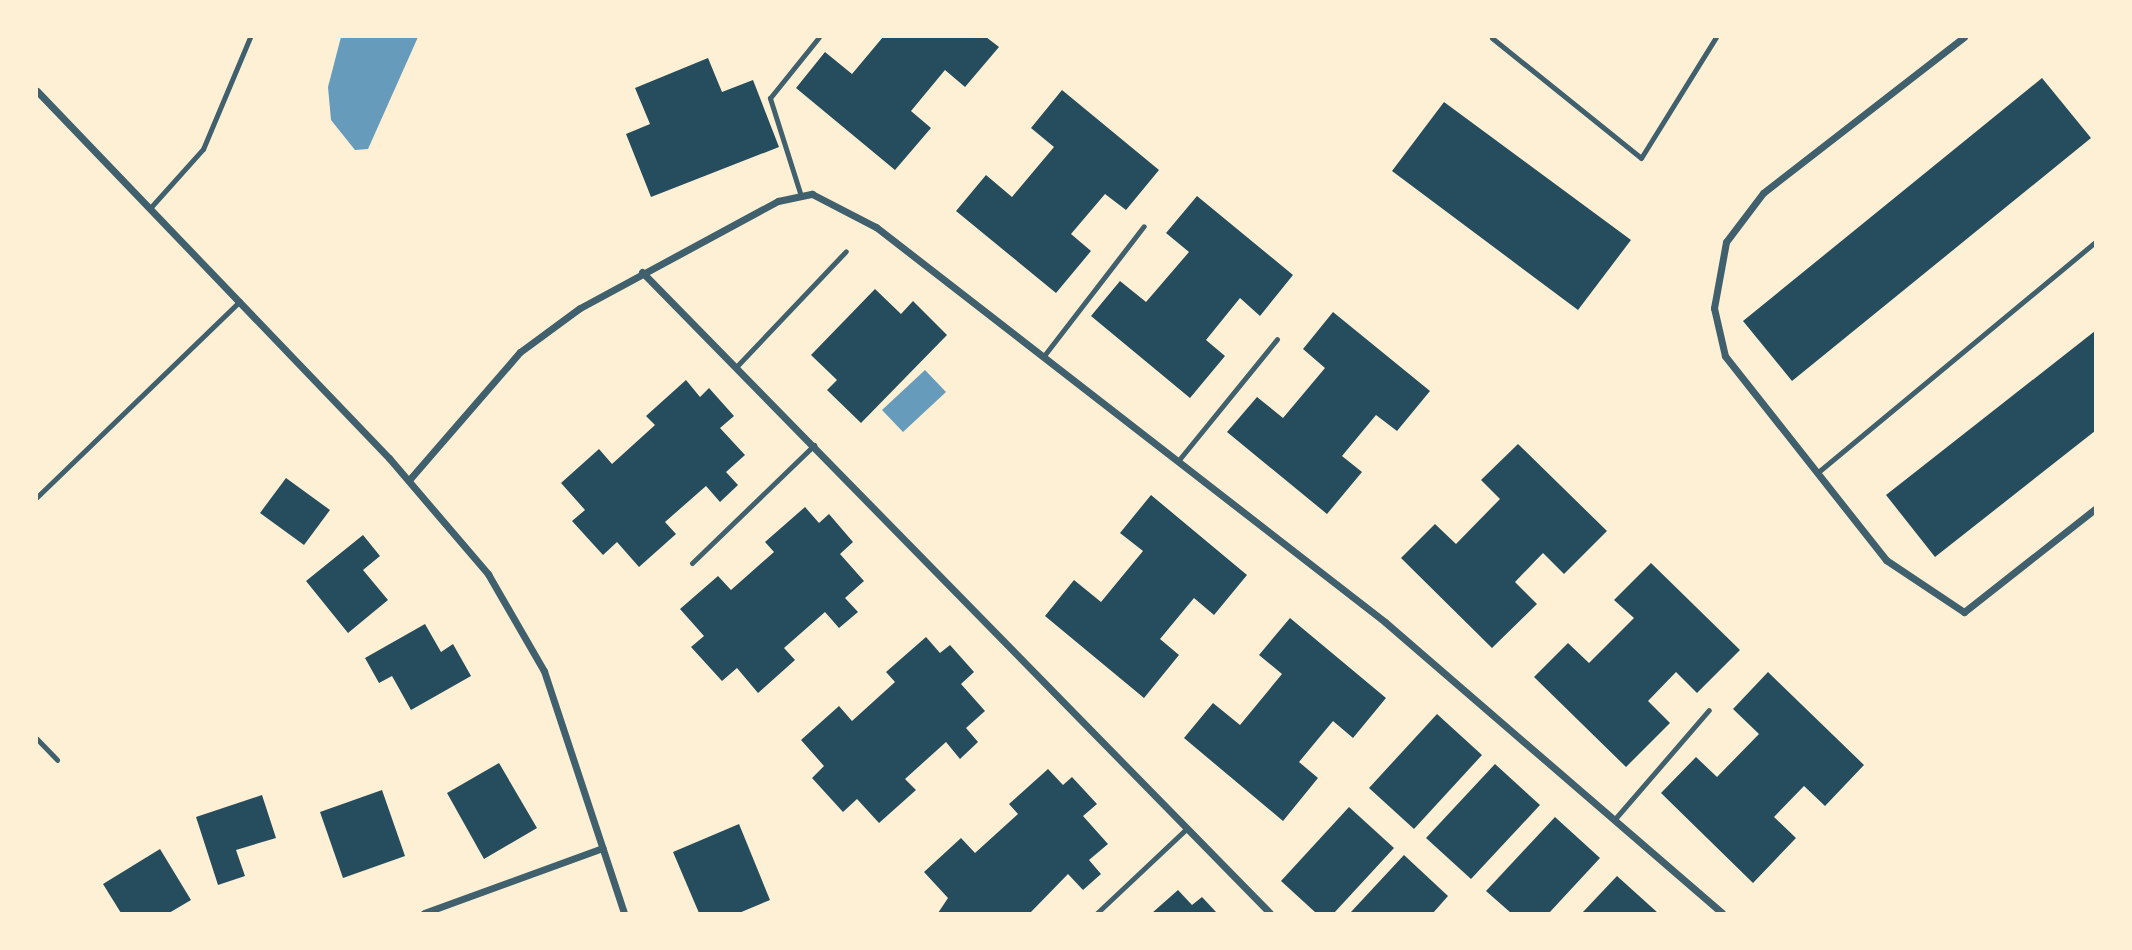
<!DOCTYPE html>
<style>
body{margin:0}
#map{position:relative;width:2132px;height:950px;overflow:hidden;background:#fdf0d5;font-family:Lato,sans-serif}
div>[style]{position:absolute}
.water>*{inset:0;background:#669bbc}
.building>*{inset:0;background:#264d5e}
.service>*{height:5px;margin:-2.5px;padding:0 2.5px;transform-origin:2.5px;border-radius:2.5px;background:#3f606c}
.minor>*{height:7px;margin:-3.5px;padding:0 3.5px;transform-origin:3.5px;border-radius:3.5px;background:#3f606c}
span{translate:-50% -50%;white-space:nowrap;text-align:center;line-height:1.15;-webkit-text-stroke:7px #fdf0d5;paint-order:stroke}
.frame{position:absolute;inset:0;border:38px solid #fdf0d5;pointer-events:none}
</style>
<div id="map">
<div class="water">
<i style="clip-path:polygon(341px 37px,418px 37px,368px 149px,355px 150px,331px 120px,328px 87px)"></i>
<i style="clip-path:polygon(925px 370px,946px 392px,903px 432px,882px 410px)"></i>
</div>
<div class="building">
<i style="clip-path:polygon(883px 37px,986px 37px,999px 47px,965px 87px,945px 70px,911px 111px,931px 128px,895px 170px,796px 88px,825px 52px,852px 74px)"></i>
<i style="clip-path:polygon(708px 58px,722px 92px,753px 80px,779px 147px,651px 197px,626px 134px,650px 124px,635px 88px)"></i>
<i style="clip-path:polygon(2042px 78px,2091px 138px,1792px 381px,1743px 321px)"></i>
<i style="clip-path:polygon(1062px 90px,1159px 170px,1126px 210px,1105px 194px,1071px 234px,1091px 251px,1056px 293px,956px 211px,986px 175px,1012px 197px,1054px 147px,1031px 128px)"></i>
<i style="clip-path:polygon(1444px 102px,1631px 240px,1578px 310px,1392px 171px)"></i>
<i style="clip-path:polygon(1197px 196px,1293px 275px,1260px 316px,1240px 298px,1206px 340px,1225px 356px,1190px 398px,1091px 316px,1120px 281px,1146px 302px,1189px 252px,1166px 233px)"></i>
<i style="clip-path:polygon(875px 289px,901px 314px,913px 301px,947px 335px,861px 423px,827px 390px,837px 380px,811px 355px)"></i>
<i style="clip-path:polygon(1333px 312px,1430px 391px,1397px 431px,1376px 415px,1342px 456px,1362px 472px,1327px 514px,1227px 432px,1257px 397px,1283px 418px,1325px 368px,1303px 349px)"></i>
<i style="clip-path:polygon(2095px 331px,2095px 431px,1935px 557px,1886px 495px)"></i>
<i style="clip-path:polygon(686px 380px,700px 397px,709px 388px,734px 416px,720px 428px,745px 455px,726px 472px,738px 485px,720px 502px,706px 486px,665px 522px,676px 534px,639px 567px,617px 542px,603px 555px,572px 521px,585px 510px,561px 483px,599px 449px,612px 464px,655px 425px,646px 416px)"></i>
<i style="clip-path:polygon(1518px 444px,1607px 531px,1564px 574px,1543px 553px,1515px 582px,1537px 604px,1492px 648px,1401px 558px,1435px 524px,1456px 544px,1500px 499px,1481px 480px)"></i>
<i style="clip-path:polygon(286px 478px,330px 510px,304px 545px,260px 513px)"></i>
<i style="clip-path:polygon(1151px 495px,1247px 575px,1214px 615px,1194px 598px,1160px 639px,1179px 655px,1144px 698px,1045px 616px,1074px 580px,1101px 602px,1143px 551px,1120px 533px)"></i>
<i style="clip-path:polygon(805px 507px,819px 523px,829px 514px,853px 542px,840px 554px,864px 581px,845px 598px,858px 612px,839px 628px,825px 612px,784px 648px,795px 660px,758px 693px,737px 668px,722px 681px,691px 647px,704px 636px,680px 609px,718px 576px,731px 590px,774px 552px,765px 542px)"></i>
<i style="clip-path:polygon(363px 535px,380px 556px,363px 570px,388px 600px,348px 633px,306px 581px)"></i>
<i style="clip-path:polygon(1651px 563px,1740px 650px,1697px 693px,1676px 672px,1648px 701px,1670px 723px,1626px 767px,1534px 677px,1568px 643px,1589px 663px,1634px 618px,1614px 600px)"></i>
<i style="clip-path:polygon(1290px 618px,1386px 698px,1353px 738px,1333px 721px,1299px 762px,1318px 778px,1283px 821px,1184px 738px,1213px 703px,1240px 725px,1282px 674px,1259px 655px)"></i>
<i style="clip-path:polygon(425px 624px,441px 652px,453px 644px,471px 676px,411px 710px,392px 676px,379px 683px,365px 658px)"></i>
<i style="clip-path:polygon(926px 637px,940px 653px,950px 645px,974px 672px,961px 684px,985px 711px,966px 728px,978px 742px,960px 759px,946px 742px,905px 779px,916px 790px,879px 823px,857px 799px,843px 812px,812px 778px,824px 766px,801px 740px,839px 706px,852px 721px,895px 682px,886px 672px)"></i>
<i style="clip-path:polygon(1768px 672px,1864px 765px,1825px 806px,1804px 786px,1774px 817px,1796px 838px,1753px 883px,1661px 793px,1696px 757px,1717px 777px,1759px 734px,1733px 709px)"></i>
<i style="clip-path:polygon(1437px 714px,1482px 755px,1414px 829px,1369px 788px)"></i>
<i style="clip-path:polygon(499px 763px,537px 828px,484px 859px,447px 793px)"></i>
<i style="clip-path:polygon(1495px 764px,1540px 805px,1471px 879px,1426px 838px)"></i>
<i style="clip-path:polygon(1048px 769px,1063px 785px,1072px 777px,1097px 804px,1083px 816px,1108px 844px,1089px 860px,1101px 874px,1083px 890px,1068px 874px,1030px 913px,938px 913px,948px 898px,924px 872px,961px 838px,975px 853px,1018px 814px,1009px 804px)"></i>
<i style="clip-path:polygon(382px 790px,405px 856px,343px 878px,320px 812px)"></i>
<i style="clip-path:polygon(262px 795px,276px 838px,236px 850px,245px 876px,218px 885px,196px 817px)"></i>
<i style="clip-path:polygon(1349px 807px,1394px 848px,1334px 913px,1316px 913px,1281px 881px)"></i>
<i style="clip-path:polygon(1555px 817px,1600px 858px,1549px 913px,1511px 913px,1486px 891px)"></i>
<i style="clip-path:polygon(739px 824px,770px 900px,739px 913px,699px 913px,673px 852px)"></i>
<i style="clip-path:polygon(160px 849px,191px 900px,169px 913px,121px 913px,103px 884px)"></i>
<i style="clip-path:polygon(1404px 855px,1448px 896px,1433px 913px,1350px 913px)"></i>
<i style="clip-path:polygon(1617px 876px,1658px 913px,1582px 913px)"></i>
<i style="clip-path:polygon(1178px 890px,1192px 905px,1202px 897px,1217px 913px,1152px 913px)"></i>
</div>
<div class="service">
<i style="left:1492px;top:38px;width:191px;rotate:38.8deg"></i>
<i style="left:1641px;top:158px;width:142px;rotate:-58.2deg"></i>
<i style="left:801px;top:196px;width:103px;rotate:-107.6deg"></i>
<i style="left:770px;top:98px;width:78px;rotate:-51.2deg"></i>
<i style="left:151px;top:207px;width:78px;rotate:-48.1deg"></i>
<i style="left:203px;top:149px;width:121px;rotate:-67.2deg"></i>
<i style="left:1043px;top:357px;width:165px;rotate:-52.4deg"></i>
<i style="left:737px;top:366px;width:158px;rotate:-46.5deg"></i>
<i style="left:1178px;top:461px;width:157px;rotate:-50.9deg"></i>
<i style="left:1817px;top:473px;width:361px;rotate:-39.7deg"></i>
<i style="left:37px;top:497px;width:282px;rotate:-44deg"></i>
<i style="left:692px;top:563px;width:170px;rotate:-44deg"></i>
<i style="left:37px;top:739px;width:29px;rotate:46deg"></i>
<i style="left:1614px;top:820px;width:145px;rotate:-49.2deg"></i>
<i style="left:1097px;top:913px;width:122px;rotate:-43.3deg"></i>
</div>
<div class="minor">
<i style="left:1964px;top:37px;width:254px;rotate:142.2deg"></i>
<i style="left:1763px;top:193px;width:61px;rotate:127.1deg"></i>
<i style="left:1726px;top:242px;width:67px;rotate:100.3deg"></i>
<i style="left:1714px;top:308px;width:49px;rotate:77.1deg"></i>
<i style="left:1725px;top:356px;width:260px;rotate:51.7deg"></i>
<i style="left:1886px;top:560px;width:94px;rotate:33.7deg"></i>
<i style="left:1964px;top:612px;width:167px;rotate:-38.2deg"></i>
<i style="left:37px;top:91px;width:509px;rotate:46.2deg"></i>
<i style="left:389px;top:458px;width:153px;rotate:49.5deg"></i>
<i style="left:488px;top:574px;width:112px;rotate:60deg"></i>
<i style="left:544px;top:671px;width:255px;rotate:71.7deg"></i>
<i style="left:642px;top:272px;width:897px;rotate:45.59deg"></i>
<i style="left:409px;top:480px;width:169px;rotate:-49.1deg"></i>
<i style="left:520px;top:352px;width:74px;rotate:-36.3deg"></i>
<i style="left:580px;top:308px;width:225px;rotate:-28.4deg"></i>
<i style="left:778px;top:201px;width:35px;rotate:-12deg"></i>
<i style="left:812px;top:194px;width:72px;rotate:27.3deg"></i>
<i style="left:876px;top:227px;width:644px;rotate:37.81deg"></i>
<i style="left:1385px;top:622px;width:445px;rotate:40.8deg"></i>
<i style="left:424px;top:913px;width:190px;rotate:-20deg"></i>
</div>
<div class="frame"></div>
</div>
